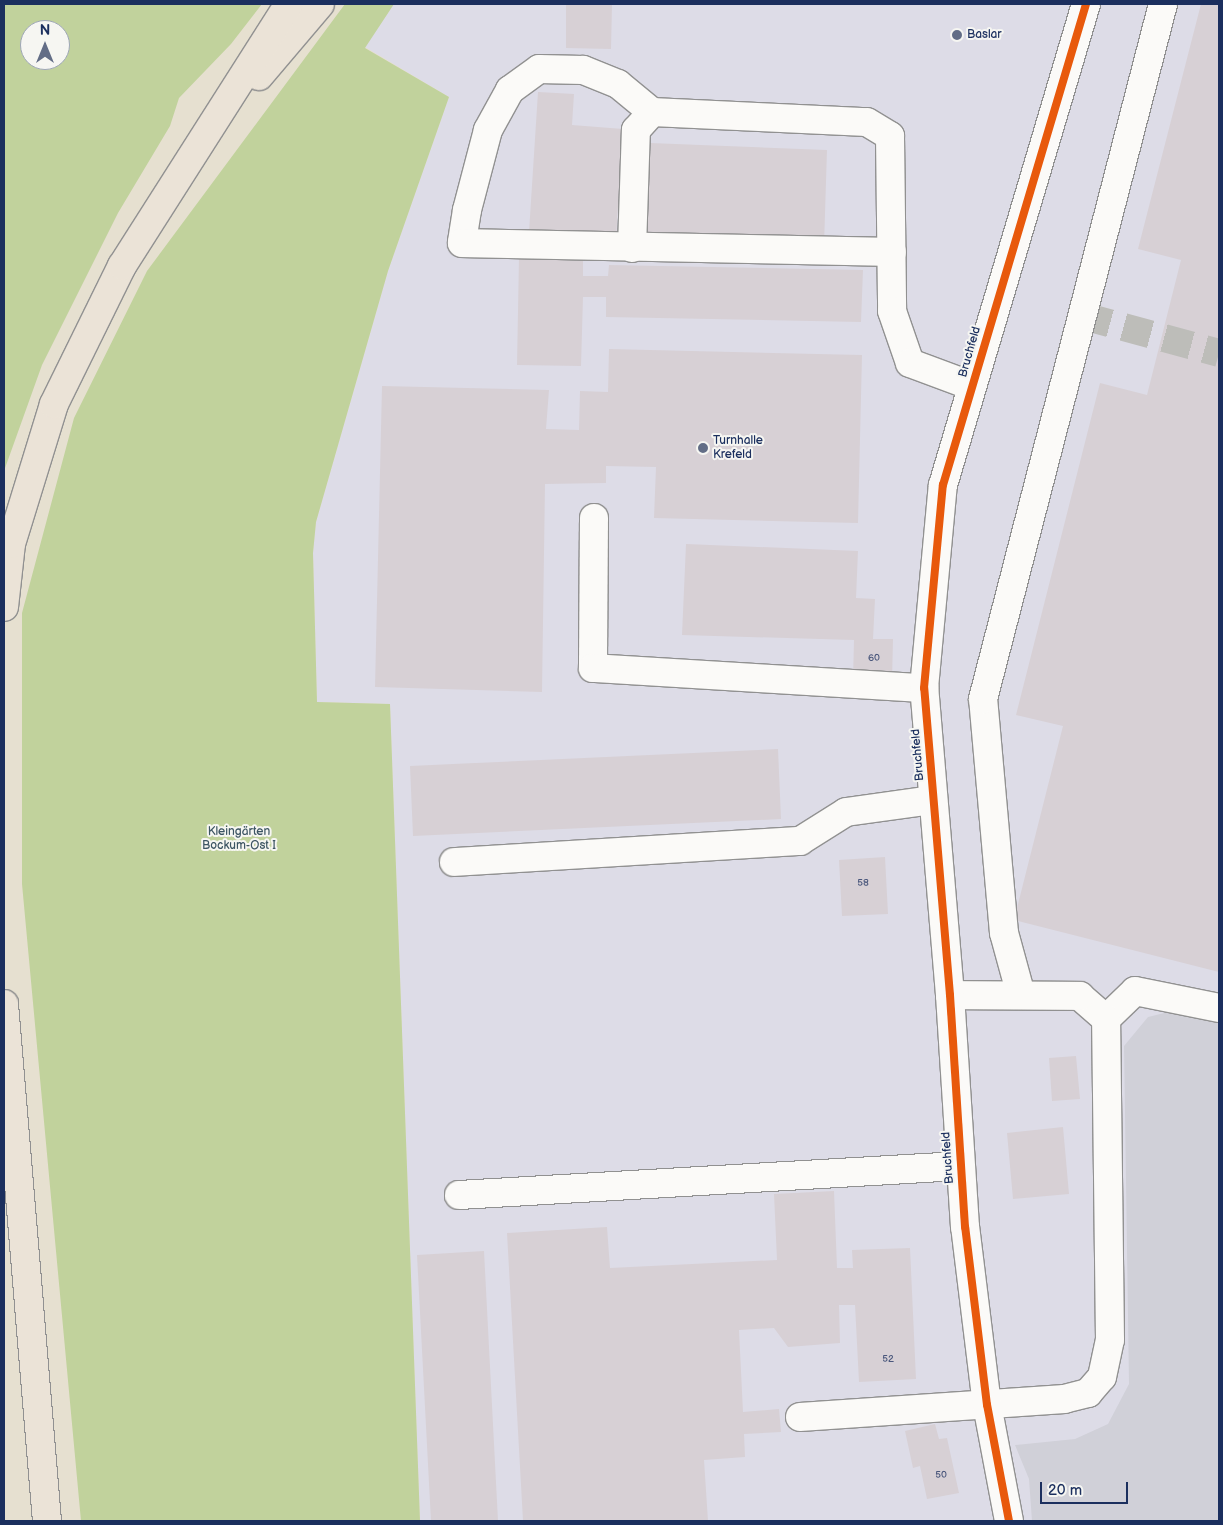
<!DOCTYPE html>
<meta charset="utf-8">
<style>
body{margin:0}
#map{position:relative;width:1223px;height:1525px;overflow:hidden;background:#e6e0d0;font-family:"Balsamiq Sans",sans-serif}
div>[style]{position:absolute}
.built>*{inset:0;background:#dddce7}
.industrial>*{inset:0;background:#d0d0d8}
.green>*{inset:0;background:#c1d29c}
.building>*{inset:0;background:#d7d0d5}
.minor-tunnel>*{height:28px;margin-top:-14px;transform-origin:0;background:repeating-linear-gradient(90deg,#bdbdb9 0 28px,transparent 0 42px)}
.roads{filter:drop-shadow(1px 0 #919191) drop-shadow(-1px 0 #919191) drop-shadow(0 1px #919191) drop-shadow(0 -1px #919191)}
.minor>*{height:28px;margin:-14px;padding:0 14px;transform-origin:14px;border-radius:14px;background:#fbfaf8}
.highway>*{height:28px;margin:-14px;padding:0 14px;transform-origin:14px;border-radius:14px;background:#ebe3d7}
.cycleway>*{height:8px;margin:-4px;padding:0 4px;transform-origin:4px;border-radius:4px;background:#e8590c}
.dots>*{width:14px;height:14px;translate:-50% -50%;box-sizing:border-box;border:2px solid #f6f6f2;border-radius:50%}
span{translate:-50% -50%;white-space:nowrap;text-align:center;line-height:1.15;-webkit-text-stroke:4px #f6f6f2;paint-order:stroke}
.number-label{font-size:10px;color:#4a577c}
.number-label span{-webkit-text-stroke-width:0}
.poi-label{font-size:12px;color:#1b2f5e}
.left{translate:0 -50%;text-align:left}
.street-label{font-size:12px;color:#1b2f5e}
.park-label{font-size:12px;color:#3d5563}
.frame{position:absolute;inset:0;border:5px solid #1b2f5e;pointer-events:none}
.north{position:absolute;left:20px;top:20px;width:50px;height:50px;box-sizing:border-box;background:#f6f6f2;border:1px solid #9ea6b7;border-radius:50%;rotate:0deg;font-size:14px;font-weight:700;line-height:20px;text-align:center;color:#1b2f5e}
.north::after{content:'';display:block;margin:auto;width:18px;height:22px;background:#626d86;clip-path:polygon(50% 0,100% 100%,50% 72%,0 100%)}
.scale{position:absolute;left:1040px;top:1482px;width:88px;height:22px;box-sizing:border-box;border:2px solid #1b2f5e;border-top:0;padding-left:6px;font-size:15px;line-height:18px;white-space:nowrap;color:#1b2f5e;-webkit-text-stroke:4px #f6f6f2;paint-order:stroke}
</style>
<div id="map">
<div class="built">
<i style="clip-path:polygon(394px 4px,1219px 4px,1219px 1521px,420px 1521px,390px 704px,317px 702px,313px 553px,316px 522px,388px 271px,449px 97px,365px 47px)"></i>
</div>
<div class="industrial">
<i style="clip-path:polygon(1172px 1011px,1219px 1022px,1219px 1521px,1032px 1521px,1029px 1479px,1015px 1445px,1075px 1439px,1108px 1424px,1129px 1384px,1124px 1046px,1148px 1017px)"></i>
</div>
<div class="green">
<i style="clip-path:polygon(evenodd,4px 4px,262px 4px,231px 44px,179px 98px,170px 126px,118px 213px,42px 365px,4px 471px,4px 4px,30px 30px,60px 30px,60px 60px,30px 60px,30px 30px)"></i>
<i style="clip-path:polygon(345px 4px,394px 4px,365px 48px,449px 97px,388px 271px,316px 522px,313px 553px,317px 702px,390px 704px,420px 1521px,81px 1521px,22px 884px,22px 613px,74px 418px,147px 271px)"></i>
</div>
<div class="building">
<i style="clip-path:polygon(566px 4px,612px 4px,611px 49px,566px 48px)"></i>
<i style="clip-path:polygon(1201px 4px,1219px 4px,1219px 972px,1014px 920px,1063px 726px,1016px 715px,1100px 383px,1147px 395px,1181px 260px,1138px 249px)"></i>
<i style="clip-path:polygon(538px 92px,574px 94px,572px 125px,623px 129px,616px 238px,529px 232px)"></i>
<i style="clip-path:polygon(650px 143px,827px 150px,824px 245px,647px 239px)"></i>
<i style="clip-path:polygon(519px 257px,583px 259px,583px 276px,608px 276px,609px 265px,863px 270px,861px 322px,606px 317px,606px 297px,583px 297px,581px 366px,517px 365px)"></i>
<i style="clip-path:polygon(609px 349px,862px 355px,858px 523px,654px 518px,656px 467px,606px 466px,606px 483px,545px 484px,542px 692px,375px 687px,382px 386px,549px 390px,546px 429px,579px 430px,580px 391px,608px 392px)"></i>
<i style="clip-path:polygon(686px 544px,858px 551px,856px 598px,875px 599px,873px 639px,893px 639px,892px 681px,853px 680px,854px 640px,682px 635px)"></i>
<i style="clip-path:polygon(778px 749px,781px 819px,413px 836px,410px 766px)"></i>
<i style="clip-path:polygon(885px 857px,888px 914px,842px 916px,839px 860px)"></i>
<i style="clip-path:polygon(1076px 1056px,1080px 1099px,1052px 1101px,1049px 1058px)"></i>
<i style="clip-path:polygon(1063px 1127px,1069px 1194px,1013px 1199px,1007px 1133px)"></i>
<i style="clip-path:polygon(834px 1191px,837px 1268px,853px 1268px,852px 1250px,910px 1248px,916px 1379px,859px 1382px,855px 1305px,839px 1305px,840px 1343px,788px 1347px,774px 1328px,739px 1330px,743px 1412px,779px 1409px,781px 1432px,744px 1434px,745px 1457px,704px 1460px,708px 1521px,523px 1521px,507px 1233px,607px 1227px,610px 1268px,777px 1260px,774px 1194px)"></i>
<i style="clip-path:polygon(484px 1251px,498px 1521px,431px 1521px,417px 1255px)"></i>
<i style="clip-path:polygon(935px 1424px,939px 1439px,947px 1438px,959px 1493px,927px 1499px,920px 1466px,913px 1468px,905px 1431px)"></i>
</div>
<div class="minor-tunnel">
<i style="left:1083px;top:316px;width:141px;rotate:15.2deg"></i>
</div>
<div class="roads">
<div class="minor">
<i style="left:652px;top:112px;width:44px;rotate:-140.5deg"></i>
<i style="left:618px;top:84px;width:38px;rotate:-158deg"></i>
<i style="left:583px;top:70px;width:44px;rotate:-178.7deg"></i>
<i style="left:539px;top:69px;width:36px;rotate:144deg"></i>
<i style="left:510px;top:90px;width:46px;rotate:118.8deg"></i>
<i style="left:488px;top:130px;width:83px;rotate:104.7deg"></i>
<i style="left:467px;top:210px;width:33px;rotate:99deg"></i>
<i style="left:462px;top:243px;width:430px;rotate:1.2deg"></i>
<i style="left:632px;top:248px;width:118px;rotate:-88.1deg"></i>
<i style="left:636px;top:130px;width:24px;rotate:-48deg"></i>
<i style="left:652px;top:112px;width:215px;rotate:2.7deg"></i>
<i style="left:867px;top:122px;width:27px;rotate:31deg"></i>
<i style="left:890px;top:136px;width:175px;rotate:89.3deg"></i>
<i style="left:892px;top:311px;width:55px;rotate:70.9deg"></i>
<i style="left:910px;top:363px;width:66px;rotate:20.4deg"></i>
<i style="left:594px;top:518px;width:150px;rotate:90.4deg"></i>
<i style="left:593px;top:668px;width:332px;rotate:3.5deg"></i>
<i style="left:454px;top:862px;width:347px;rotate:-3.5deg"></i>
<i style="left:800px;top:841px;width:54px;rotate:-32.2deg"></i>
<i style="left:846px;top:812px;width:88px;rotate:-7.9deg"></i>
<i style="left:1021px;top:995px;width:64px;rotate:-105.3deg"></i>
<i style="left:1004px;top:933px;width:235px;rotate:-95.1deg"></i>
<i style="left:983px;top:699px;width:718px;rotate:-75.48deg"></i>
<i style="left:1106px;top:1019px;width:40px;rotate:-44deg"></i>
<i style="left:1135px;top:991px;width:86px;rotate:11.4deg"></i>
<i style="left:459px;top:1195px;width:501px;rotate:-3.32deg"></i>
<i style="left:800px;top:1417px;width:265px;rotate:-3.9deg"></i>
<i style="left:1064px;top:1399px;width:25px;rotate:-14deg"></i>
<i style="left:1088px;top:1393px;width:21px;rotate:-49deg"></i>
<i style="left:1102px;top:1377px;width:38px;rotate:-78deg"></i>
<i style="left:1110px;top:1340px;width:321px;rotate:-90.7deg"></i>
<i style="left:1106px;top:1019px;width:35px;rotate:-139deg"></i>
<i style="left:1080px;top:996px;width:130px;rotate:-179.6deg"></i>
<i style="left:1009px;top:1521px;width:118px;rotate:-100.7deg"></i>
<i style="left:987px;top:1405px;width:179px;rotate:-97deg"></i>
<i style="left:965px;top:1227px;width:232px;rotate:-93.7deg"></i>
<i style="left:950px;top:995px;width:308px;rotate:-94.8deg"></i>
<i style="left:924px;top:688px;width:204px;rotate:-84.7deg"></i>
<i style="left:943px;top:485px;width:502px;rotate:-73.44deg"></i>
</div>
<div class="highway">
<i style="left:259px;top:76px;width:94px;rotate:-49.7deg"></i>
<i style="left:4px;top:607px;width:63px;rotate:-83.7deg"></i>
<i style="left:11px;top:544px;width:146px;rotate:-72.9deg"></i>
<i style="left:54px;top:404px;width:154px;rotate:-63.8deg"></i>
<i style="left:122px;top:266px;width:311px;rotate:-57.5deg"></i>
<i style="left:4px;top:1004px;width:519px;rotate:85.25deg"></i>
</div>
</div>
<div class="cycleway">
<i style="left:1009px;top:1521px;width:118px;rotate:-100.7deg"></i>
<i style="left:987px;top:1405px;width:179px;rotate:-97deg"></i>
<i style="left:965px;top:1227px;width:232px;rotate:-93.7deg"></i>
<i style="left:950px;top:995px;width:308px;rotate:-94.8deg"></i>
<i style="left:924px;top:688px;width:204px;rotate:-84.7deg"></i>
<i style="left:943px;top:485px;width:502px;rotate:-73.44deg"></i>
</div>
<div class="dots">
<i style="left:957px;top:35px;background:#626d86"></i>
<i style="left:703px;top:448px;background:#626d86"></i>
</div>
<div class="number-label">
<span style="left:874px;top:659px">60</span>
<span style="left:863px;top:884px">58</span>
<span style="left:888px;top:1360px">52</span>
<span style="left:941px;top:1476px">50</span>
</div>
<div class="poi-label">
<span class="left" style="left:967px;top:35px">Baslar</span>
<span class="left" style="left:713px;top:448px">Turnhalle<br>Krefeld</span>
</div>
<div class="street-label">
<span style="left:970px;top:352px;rotate:-74deg">Bruchfeld</span>
<span style="left:918px;top:755px;rotate:-95deg">Bruchfeld</span>
<span style="left:948px;top:1158px;rotate:-94deg">Bruchfeld</span>
</div>
<div class="park-label">
<span style="left:239px;top:839px">Kleingärten<br>Bockum-Ost I</span>
</div>
<div class="frame"></div>
<div class="north">N</div>
<div class="scale">20 m</div>
</div>
